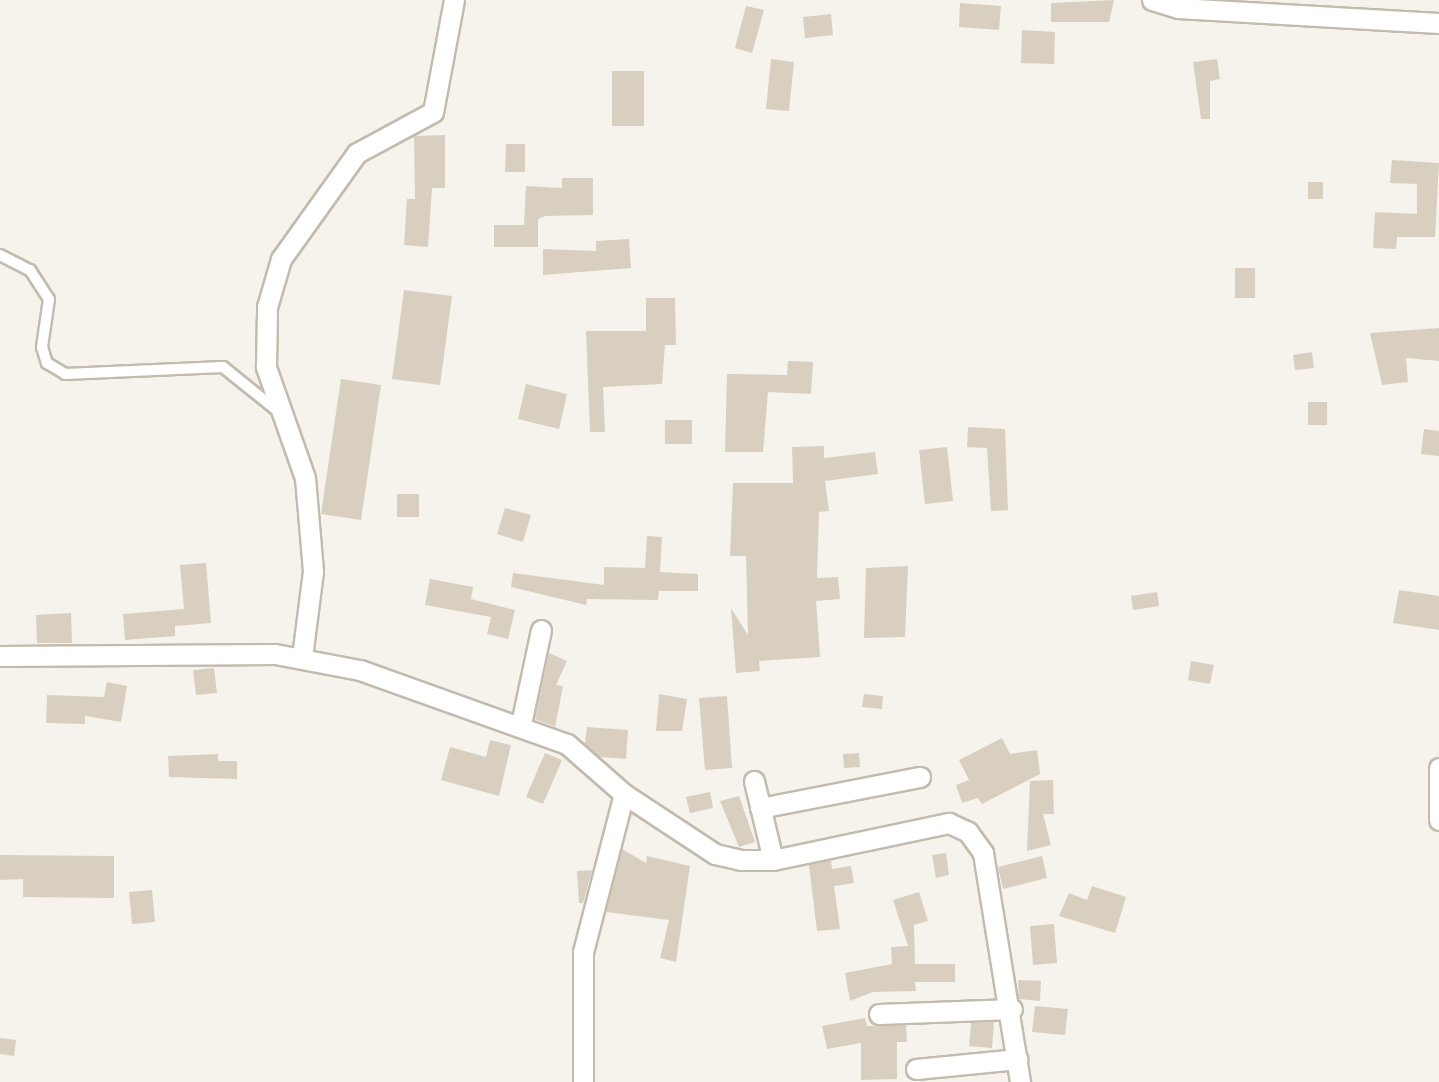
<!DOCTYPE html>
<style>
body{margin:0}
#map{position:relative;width:1439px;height:1082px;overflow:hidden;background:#f6f3ec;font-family:Helvetica,sans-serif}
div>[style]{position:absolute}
.building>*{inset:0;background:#d8cfc1}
.roads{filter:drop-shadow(2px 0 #c2bbae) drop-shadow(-2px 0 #c2bbae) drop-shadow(0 2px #c2bbae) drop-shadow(0 -2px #c2bbae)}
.service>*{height:10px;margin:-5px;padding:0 5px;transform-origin:5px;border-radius:5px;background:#fff}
.minor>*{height:19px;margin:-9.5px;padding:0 9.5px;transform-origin:9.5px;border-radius:9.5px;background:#fff}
span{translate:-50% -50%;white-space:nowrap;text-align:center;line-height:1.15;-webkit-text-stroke:7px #fff;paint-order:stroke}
</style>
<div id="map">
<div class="building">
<i style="clip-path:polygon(1114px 0,1109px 22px,1051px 22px,1051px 3px)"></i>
<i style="clip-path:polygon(960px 3px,1001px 6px,999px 30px,959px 27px)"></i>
<i style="clip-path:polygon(746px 6px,764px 10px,752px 53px,735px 48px)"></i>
<i style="clip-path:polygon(831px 14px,833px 35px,805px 38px,803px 17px)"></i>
<i style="clip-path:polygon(1022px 30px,1055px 32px,1054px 64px,1021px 63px)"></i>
<i style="clip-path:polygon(771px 59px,794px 62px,789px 111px,766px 109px)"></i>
<i style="clip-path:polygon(1217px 59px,1220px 79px,1210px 81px,1210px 119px,1201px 119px,1193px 62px)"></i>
<i style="clip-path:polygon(612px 71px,644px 71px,644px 126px,612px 126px)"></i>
<i style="clip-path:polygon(445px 135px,445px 188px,432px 188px,428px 247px,404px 245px,407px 199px,415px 199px,414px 136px)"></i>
<i style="clip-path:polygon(506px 144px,525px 144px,525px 172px,505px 172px)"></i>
<i style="clip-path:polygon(1392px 160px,1439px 163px,1435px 237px,1397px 237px,1396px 249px,1373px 248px,1375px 212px,1417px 214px,1417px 184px,1390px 183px)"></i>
<i style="clip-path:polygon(562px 178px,593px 178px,593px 215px,545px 216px,538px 219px,538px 247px,494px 247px,494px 225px,524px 225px,526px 186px,562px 188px)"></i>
<i style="clip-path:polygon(1308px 182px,1323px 182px,1323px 199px,1308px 199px)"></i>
<i style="clip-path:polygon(629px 239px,631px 268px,543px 275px,543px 249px,596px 251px,596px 241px)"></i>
<i style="clip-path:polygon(1235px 268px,1255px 268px,1255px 298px,1235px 298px)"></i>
<i style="clip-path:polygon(404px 290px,452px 296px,440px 385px,392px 379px)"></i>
<i style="clip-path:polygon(646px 298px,675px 298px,676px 345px,665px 345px,662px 384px,603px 387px,605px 432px,590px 432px,586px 331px,646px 331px)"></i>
<i style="clip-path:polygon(1439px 328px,1439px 361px,1406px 358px,1408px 382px,1382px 385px,1370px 333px)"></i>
<i style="clip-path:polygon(1312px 352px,1314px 368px,1295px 370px,1293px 355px)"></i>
<i style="clip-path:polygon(788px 361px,813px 362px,811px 394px,768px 392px,763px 452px,725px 452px,727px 374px,787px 375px)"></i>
<i style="clip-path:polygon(341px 379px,381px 385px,361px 520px,321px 514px)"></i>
<i style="clip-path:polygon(526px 384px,567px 394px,559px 429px,518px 419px)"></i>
<i style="clip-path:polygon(1308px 402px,1327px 402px,1327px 425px,1308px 425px)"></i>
<i style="clip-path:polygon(665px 420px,692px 420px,692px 444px,665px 444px)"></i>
<i style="clip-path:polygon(968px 427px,1005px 429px,1008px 510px,991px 511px,987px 448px,967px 447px)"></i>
<i style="clip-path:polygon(1424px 429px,1439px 431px,1439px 456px,1421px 454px)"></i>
<i style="clip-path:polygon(824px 446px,824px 458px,875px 452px,878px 474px,825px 481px,829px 511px,819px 512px,817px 578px,838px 577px,840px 599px,816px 601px,820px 657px,759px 661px,760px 671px,736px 673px,731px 608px,748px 635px,746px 556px,730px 556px,733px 483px,793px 483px,792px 447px)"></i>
<i style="clip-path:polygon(947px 447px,953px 501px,925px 504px,919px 450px)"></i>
<i style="clip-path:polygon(397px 494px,419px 494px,419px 517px,397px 517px)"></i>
<i style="clip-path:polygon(505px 508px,531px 515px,523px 542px,497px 534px)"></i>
<i style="clip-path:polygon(647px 536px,662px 537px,660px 572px,698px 574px,698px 591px,659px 591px,658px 600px,587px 599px,586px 605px,511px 587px,513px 573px,604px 585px,604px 567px,645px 568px)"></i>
<i style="clip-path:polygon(206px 563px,211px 623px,175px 626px,175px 636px,125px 640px,123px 614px,184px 609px,180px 565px)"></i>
<i style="clip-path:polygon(908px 566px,905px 637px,864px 638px,866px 568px)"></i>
<i style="clip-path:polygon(430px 579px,473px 587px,471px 599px,515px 610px,508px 639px,487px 634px,491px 617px,425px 605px)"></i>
<i style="clip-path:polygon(1399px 590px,1439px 596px,1439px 630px,1393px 623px)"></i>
<i style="clip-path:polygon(1157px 592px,1159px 606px,1133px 610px,1131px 596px)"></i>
<i style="clip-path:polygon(71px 613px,72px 643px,37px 643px,36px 615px)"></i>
<i style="clip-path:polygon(549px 653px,567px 661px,556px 685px,563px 686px,555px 727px,535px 719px)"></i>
<i style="clip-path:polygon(1191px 661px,1214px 665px,1210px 684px,1188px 680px)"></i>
<i style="clip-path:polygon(214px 668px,217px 693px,196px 695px,193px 670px)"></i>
<i style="clip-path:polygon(107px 682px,127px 686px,121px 722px,85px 716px,85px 724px,46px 723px,47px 695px,104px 697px)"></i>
<i style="clip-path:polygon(659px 694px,687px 699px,682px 731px,656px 731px)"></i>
<i style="clip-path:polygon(864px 694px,883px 696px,882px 709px,862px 707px)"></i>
<i style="clip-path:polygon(727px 696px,732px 768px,705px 770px,699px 698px)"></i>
<i style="clip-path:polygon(587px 727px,628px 730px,626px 759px,600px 757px,585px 744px)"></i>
<i style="clip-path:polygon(1002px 738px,1010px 754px,1037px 750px,1040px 774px,982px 804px,978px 798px,962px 803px,956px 785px,969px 780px,959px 760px)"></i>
<i style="clip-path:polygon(490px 740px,511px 745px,499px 796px,441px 780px,450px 747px,486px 757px)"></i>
<i style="clip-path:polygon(545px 753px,562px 760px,543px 804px,526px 797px)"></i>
<i style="clip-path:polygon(859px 753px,860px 767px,844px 768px,843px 754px)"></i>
<i style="clip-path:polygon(218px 754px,218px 761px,237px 761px,237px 779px,169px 777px,168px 756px)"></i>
<i style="clip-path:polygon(1053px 780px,1054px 814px,1043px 814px,1051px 845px,1027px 851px,1030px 781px)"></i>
<i style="clip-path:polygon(710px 792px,713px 808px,690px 813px,686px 797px)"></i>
<i style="clip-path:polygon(739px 796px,755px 842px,739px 847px,720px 801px)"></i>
<i style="clip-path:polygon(622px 849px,646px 863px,647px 856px,690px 866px,676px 962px,660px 958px,669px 920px,606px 912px)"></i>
<i style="clip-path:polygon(946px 853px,949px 875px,936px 878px,932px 855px)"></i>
<i style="clip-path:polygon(0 855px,114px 856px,114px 898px,23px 897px,23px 879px,0 880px)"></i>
<i style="clip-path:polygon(1042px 856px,1047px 878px,1003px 889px,998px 867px)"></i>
<i style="clip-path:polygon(831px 860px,832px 869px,851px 866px,854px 883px,834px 886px,840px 929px,817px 931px,809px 865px)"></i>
<i style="clip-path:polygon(592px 870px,583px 903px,579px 903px,577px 871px)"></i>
<i style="clip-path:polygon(1092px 886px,1126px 897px,1115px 933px,1059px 916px,1069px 893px,1087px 900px)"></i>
<i style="clip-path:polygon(152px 890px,155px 922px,132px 924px,129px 892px)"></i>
<i style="clip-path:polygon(919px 892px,928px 921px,914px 925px,915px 964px,955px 964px,955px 982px,915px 982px,916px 991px,873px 992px,850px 1001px,845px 973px,892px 964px,891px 947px,908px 946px,893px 900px)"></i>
<i style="clip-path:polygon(1054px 924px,1057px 963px,1033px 965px,1030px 926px)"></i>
<i style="clip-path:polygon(1018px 980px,1041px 981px,1040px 1001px,1019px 999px)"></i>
<i style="clip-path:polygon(1035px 1006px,1068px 1009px,1065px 1035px,1032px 1032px)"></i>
<i style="clip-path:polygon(865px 1018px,867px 1026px,906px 1025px,907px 1042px,897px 1042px,897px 1079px,861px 1080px,861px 1043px,827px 1049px,822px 1026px)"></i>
<i style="clip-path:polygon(994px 1022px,992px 1048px,969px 1046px,971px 1023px)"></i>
<i style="clip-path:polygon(0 1038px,16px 1040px,14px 1056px,0 1054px)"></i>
</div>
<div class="roads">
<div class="service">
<i style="left:0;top:255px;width:34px;rotate:27deg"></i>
<i style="left:30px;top:270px;width:35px;rotate:57deg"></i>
<i style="left:49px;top:299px;width:49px;rotate:98.3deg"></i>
<i style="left:42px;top:347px;width:17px;rotate:73deg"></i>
<i style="left:47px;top:363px;width:21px;rotate:31deg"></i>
<i style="left:65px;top:374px;width:158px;rotate:-2.5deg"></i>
<i style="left:223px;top:367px;width:72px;rotate:38.8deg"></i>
</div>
<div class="minor">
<i style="left:1152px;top:0;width:27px;rotate:17deg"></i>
<i style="left:1178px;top:8px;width:261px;rotate:3.3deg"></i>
<i style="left:0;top:656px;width:275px;rotate:-0.4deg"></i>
<i style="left:275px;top:654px;width:86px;rotate:10.7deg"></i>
<i style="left:360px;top:670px;width:220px;rotate:19.7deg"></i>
<i style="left:567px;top:744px;width:76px;rotate:41.3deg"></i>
<i style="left:624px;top:794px;width:109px;rotate:33.4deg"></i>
<i style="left:715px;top:854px;width:26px;rotate:13deg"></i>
<i style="left:740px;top:860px;width:33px"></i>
<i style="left:773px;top:860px;width:180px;rotate:-11.9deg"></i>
<i style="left:949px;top:823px;width:21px;rotate:25deg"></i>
<i style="left:968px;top:832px;width:26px;rotate:54deg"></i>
<i style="left:983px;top:853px;width:232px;rotate:80.8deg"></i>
<i style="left:302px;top:657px;width:87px;rotate:-82.7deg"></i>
<i style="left:313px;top:571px;width:93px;rotate:-94.9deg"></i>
<i style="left:305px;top:478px;width:118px;rotate:-109.4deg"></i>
<i style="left:266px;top:367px;width:60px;rotate:-89deg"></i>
<i style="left:267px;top:307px;width:50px;rotate:-73.7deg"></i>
<i style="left:281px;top:259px;width:130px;rotate:-54.4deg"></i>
<i style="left:357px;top:153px;width:86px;rotate:-28.3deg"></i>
<i style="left:433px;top:112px;width:114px;rotate:-79.4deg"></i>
<i style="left:521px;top:724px;width:96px;rotate:-78deg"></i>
<i style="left:1439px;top:768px;width:52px;rotate:90deg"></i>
<i style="left:754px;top:781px;width:81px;rotate:76.5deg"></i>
<i style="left:760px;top:808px;width:163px;rotate:-11deg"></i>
<i style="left:879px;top:1014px;width:133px;rotate:-2.2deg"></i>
<i style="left:916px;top:1069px;width:102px;rotate:-5.6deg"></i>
<i style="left:583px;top:1082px;width:130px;rotate:-90deg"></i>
<i style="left:583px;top:952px;width:163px;rotate:-75.5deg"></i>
</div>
</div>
</div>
